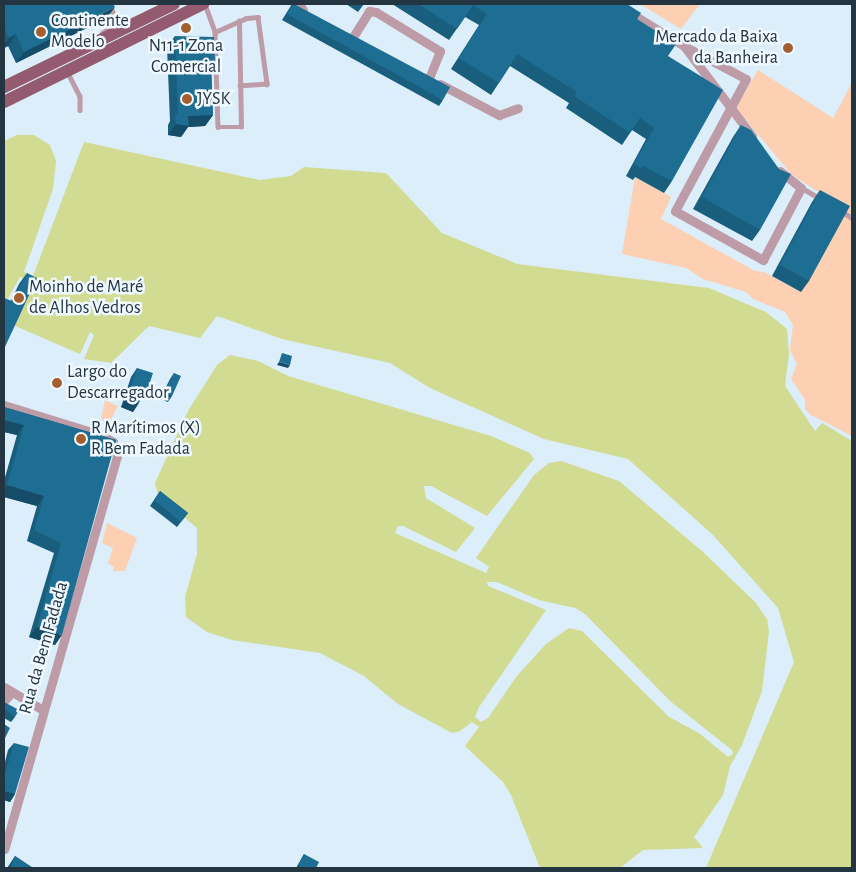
<!DOCTYPE html>
<meta charset="utf-8">
<style>
body{margin:0}
#map{position:relative;width:856px;height:872px;overflow:hidden;background:#dbeef9;font-family:"Alegreya Sans",sans-serif}
div>[style]{position:absolute}
.green>*{inset:0;background:#fdd0b3}
.water>*{inset:0;background:#d1db92}
.lane>*{height:4.5px;margin:-2.25px;padding:0 2.25px;transform-origin:2.25px;border-radius:2.25px;background:#bd9ca8}
.street>*{height:9px;margin:-4.5px;padding:0 4.5px;transform-origin:4.5px;border-radius:4.5px;background:#bd9ca8}
.primary>*{height:12px;margin:-6px;padding:0 6px;transform-origin:6px;border-radius:6px;background:#935a70}
.wall>*{inset:0;background:#1a5e7e}
.shaded-wall>*{inset:0;background:#154c67}
.building>*{inset:0;background:#1e6d93}
.dots>*{width:14px;height:14px;translate:-50% -50%;box-sizing:border-box;border:2px solid #f0f9ff;border-radius:50%}
span{translate:-50% -50%;white-space:nowrap;text-align:center;line-height:1.15;-webkit-text-stroke:5px #f0f9ff;paint-order:stroke}
.poi-label{font-size:18px;color:#233540}
.left{translate:0 -50%;text-align:left}
.right{translate:-100% -50%;text-align:right}
.street-label{font-size:18px;color:#233540}
.frame{position:absolute;inset:0;border:5px solid #233540;pointer-events:none}
</style>
<div id="map">
<div class="green">
<i style="clip-path:polygon(640px 4px,700px 4px,681px 29px)"></i>
<i style="clip-path:polygon(758px 70px,833px 118px,852px 83px,852px 436px,811px 415px,805px 409px,805px 400px,791px 379px,797px 364px,790px 350px,793px 325px,785px 312px,753px 299px,746px 292px,703px 279px,686px 268px,622px 254px,635px 177px,671px 197px,661px 219px,755px 271px,764px 272px,801px 292px,846px 210px,791px 174px,736px 108px)"></i>
<i style="clip-path:polygon(105px 400px,118px 406px,108px 425px,101px 418px)"></i>
<i style="clip-path:polygon(107px 523px,137px 538px,125px 571px,113px 571px,114px 567px,108px 563px,113px 548px,102px 543px)"></i>
</div>
<div class="water">
<i style="clip-path:polygon(17px 135px,34px 135px,50px 145px,56px 161px,53px 189px,24px 272px,33px 276px,84px 142px,260px 180px,291px 176px,304px 167px,386px 173px,442px 233px,517px 264px,709px 288px,766px 312px,787px 329px,789px 354px,785px 386px,815px 431px,822px 423px,852px 441px,852px 868px,706px 868px,794px 662px,778px 608px,713px 535px,628px 459px,544px 439px,430px 388px,390px 363px,282px 339px,217px 316px,200px 338px,149px 326px,111px 363px,84px 359px,94px 335px,90px 332px,80px 354px,13px 325px,32px 282px,20px 277px,4px 305px,4px 141px)"></i>
<i style="clip-path:polygon(evenodd,230px 355px,258px 361px,288px 376px,491px 436px,530px 453px,534px 459px,487px 516px,431px 486px,424px 486px,426px 498px,475px 528px,456px 552px,403px 526px,398px 526px,395px 533px,486px 573px,489px 567px,476px 558px,534px 475px,549px 463px,561px 461px,619px 481px,703px 552px,755px 602px,767px 619px,769px 631px,762px 691px,742px 745px,730px 766px,723px 795px,694px 837px,703px 848px,643px 850px,620px 868px,540px 868px,511px 795px,503px 782px,465px 746px,479px 727px,472px 722px,460px 731px,452px 733px,398px 704px,364px 676px,320px 653px,232px 640px,207px 632px,186px 617px,185px 597px,197px 554px,197px 528px,158px 495px,155px 483px,188px 411px,217px 365px,230px 355px,487px 582px,497px 582px,539px 600px,575px 608px,585px 614px,670px 701px,732px 750px,733px 754px,728px 757px,699px 733px,669px 717px,582px 631px,569px 628px,546px 644px,516px 677px,488px 718px,481px 722px,475px 717px,479px 707px,546px 610px,488px 586px,487px 582px)"></i>
</div>
<div class="lane">
<i style="left:205px;top:4px;width:30px;rotate:70deg"></i>
<i style="left:215px;top:32px;width:95px;rotate:88.2deg"></i>
<i style="left:218px;top:127px;width:23px"></i>
<i style="left:241px;top:127px;width:106px;rotate:-91.1deg"></i>
<i style="left:215px;top:32px;width:34px;rotate:-24deg"></i>
<i style="left:246px;top:18px;width:12px;rotate:-5deg"></i>
<i style="left:258px;top:17px;width:68px;rotate:82.3deg"></i>
<i style="left:267px;top:84px;width:27px;rotate:176deg"></i>
<i style="left:102px;top:33px;width:17px;rotate:-33deg"></i>
<i style="left:116px;top:24px;width:21px;rotate:-107deg"></i>
<i style="left:67px;top:71px;width:28px;rotate:63deg"></i>
<i style="left:80px;top:96px;width:14px;rotate:90deg"></i>
<i style="left:802px;top:188px;width:22px;rotate:30deg"></i>
<i style="left:843px;top:212px;width:11px;rotate:34deg"></i>
</div>
<div class="street">
<i style="left:299px;top:4px;width:7px;rotate:56deg"></i>
<i style="left:616px;top:4px;width:80px;rotate:31.7deg"></i>
<i style="left:684px;top:46px;width:113px;rotate:52.9deg"></i>
<i style="left:353px;top:37px;width:31px;rotate:-58deg"></i>
<i style="left:369px;top:11px;width:7px;rotate:8deg"></i>
<i style="left:376px;top:12px;width:75px;rotate:31.4deg"></i>
<i style="left:440px;top:51px;width:29px;rotate:112deg"></i>
<i style="left:684px;top:46px;width:70px;rotate:28deg"></i>
<i style="left:746px;top:79px;width:150px;rotate:118.3deg"></i>
<i style="left:675px;top:211px;width:101px;rotate:29.1deg"></i>
<i style="left:763px;top:260px;width:81px;rotate:-62.2deg"></i>
<i style="left:801px;top:188px;width:27px;rotate:-141deg"></i>
<i style="left:440px;top:84px;width:67px;rotate:27.7deg"></i>
<i style="left:499px;top:115px;width:20px;rotate:-20deg"></i>
<i style="left:4px;top:405px;width:102px;rotate:17.2deg"></i>
<i style="left:101px;top:435px;width:14px;rotate:30deg"></i>
<i style="left:113px;top:442px;width:15px;rotate:74deg"></i>
<i style="left:117px;top:456px;width:409px;rotate:106deg"></i>
<i style="left:4px;top:687px;width:45px;rotate:30.5deg"></i>
<i style="left:4px;top:701px;width:12px;rotate:-48deg"></i>
</div>
<div class="primary">
<i style="left:4px;top:87px;width:189px;rotate:-26deg"></i>
<i style="left:4px;top:102px;width:222px;rotate:-26.2deg"></i>
</div>
<div class="wall">
<i style="clip-path:polygon(4px 4px,107px 18px,16px 63px,8px 46px,4px 48px)"></i>
<i style="clip-path:polygon(292px 4px,443px 100px,439px 106px,282px 20px)"></i>
<i style="clip-path:polygon(346px 4px,364px 4px,358px 12px)"></i>
<i style="clip-path:polygon(392px 4px,627px 4px,637px 19px,668px 56px,672px 181px,664px 193px,635px 177px,633px 180px,626px 176px,646px 139px,632px 130px,622px 145px,566px 108px,569px 103px,510px 66px,491px 95px,451px 69px,479px 25px,465px 17px,449px 40px)"></i>
<i style="clip-path:polygon(175px 36px,215px 62px,211px 68px,213px 115px,205px 126px,188px 127px,181px 137px,168px 135px,168px 125px,170px 121px,167px 47px)"></i>
<i style="clip-path:polygon(741px 125px,760px 230px,752px 241px,693px 209px,733px 137px)"></i>
<i style="clip-path:polygon(820px 190px,809px 281px,801px 292px,772px 276px,812px 202px)"></i>
<i style="clip-path:polygon(27px 273px,4px 349px,11px 301px,19px 284px)"></i>
<i style="clip-path:polygon(137px 368px,147px 391px,141px 400px,140px 400px,133px 412px,121px 407px,131px 377px)"></i>
<i style="clip-path:polygon(174px 373px,172px 396px,168px 402px,160px 399px,170px 379px)"></i>
<i style="clip-path:polygon(4px 407px,116px 440px,55px 645px,29px 637px,54px 553px,27px 541px,37px 506px,4px 497px,4px 481px,17px 435px,4px 432px)"></i>
<i style="clip-path:polygon(160px 491px,188px 513px,177px 527px,150px 506px)"></i>
<i style="clip-path:polygon(4px 702px,15px 717px,11px 722px,4px 718px)"></i>
<i style="clip-path:polygon(14px 743px,15px 794px,10px 802px,4px 800px,4px 766px,8px 750px)"></i>
<i style="clip-path:polygon(304px 854px,316px 868px,296px 868px)"></i>
<i style="clip-path:polygon(15px 856px,33px 868px,7px 868px)"></i>
</div>
<div class="shaded-wall">
<i style="clip-path:polygon(115px 7px,107px 18px,16px 63px,24px 52px)"></i>
<i style="clip-path:polygon(16px 34px,8px 46px,4px 48px,4px 45px,9px 38px)"></i>
<i style="clip-path:polygon(215px 62px,207px 73px,211px 63px)"></i>
<i style="clip-path:polygon(213px 115px,205px 126px,188px 127px,181px 137px,168px 135px,176px 124px,188px 116px)"></i>
<i style="clip-path:polygon(279px 362px,290px 365px,288px 368px,277px 365px)"></i>
<i style="clip-path:polygon(144px 390px,147px 391px,141px 400px,138px 399px)"></i>
<i style="clip-path:polygon(127px 398px,139px 403px,133px 412px,121px 407px)"></i>
<i style="clip-path:polygon(4px 420px,24px 425px,17px 435px,4px 432px)"></i>
<i style="clip-path:polygon(7px 485px,44px 496px,37px 506px,4px 497px,4px 489px)"></i>
<i style="clip-path:polygon(37px 627px,62px 635px,55px 645px,29px 637px)"></i>
<i style="clip-path:polygon(4px 791px,15px 794px,10px 802px,4px 800px)"></i>
</div>
<div class="building">
<i style="clip-path:polygon(4px 4px,113px 4px,115px 7px,24px 52px,16px 34px,9px 38px,4px 27px)"></i>
<i style="clip-path:polygon(292px 4px,294px 4px,450px 87px,443px 100px,287px 14px)"></i>
<i style="clip-path:polygon(418px 4px,627px 4px,641px 13px,637px 19px,676px 44px,668px 56px,723px 90px,672px 181px,643px 166px,641px 168px,634px 164px,654px 128px,640px 118px,630px 133px,574px 96px,577px 92px,517px 54px,499px 83px,459px 58px,487px 14px,473px 5px,457px 29px)"></i>
<i style="clip-path:polygon(175px 36px,214px 37px,215px 62px,211px 63px,213px 115px,188px 116px,189px 126px,176px 124px,175px 114px,178px 113px)"></i>
<i style="clip-path:polygon(741px 125px,751px 130px,779px 169px,791px 174px,760px 230px,702px 197px)"></i>
<i style="clip-path:polygon(820px 190px,850px 206px,809px 281px,780px 265px)"></i>
<i style="clip-path:polygon(27px 273px,37px 278px,4px 349px,4px 298px,12px 301px)"></i>
<i style="clip-path:polygon(282px 353px,292px 356px,290px 365px,279px 362px)"></i>
<i style="clip-path:polygon(137px 368px,153px 373px,147px 391px,144px 390px,139px 403px,127px 398px)"></i>
<i style="clip-path:polygon(174px 373px,181px 376px,172px 396px,164px 393px)"></i>
<i style="clip-path:polygon(4px 407px,116px 440px,62px 635px,37px 627px,61px 543px,34px 530px,44px 496px,7px 485px,24px 425px,4px 420px)"></i>
<i style="clip-path:polygon(160px 491px,188px 513px,181px 522px,154px 500px)"></i>
<i style="clip-path:polygon(4px 702px,19px 710px,15px 717px,4px 709px)"></i>
<i style="clip-path:polygon(4px 724px,10px 728px,4px 740px)"></i>
<i style="clip-path:polygon(14px 743px,29px 747px,15px 794px,4px 791px,4px 777px)"></i>
<i style="clip-path:polygon(304px 854px,319px 862px,316px 868px,304px 868px,298px 865px)"></i>
<i style="clip-path:polygon(15px 856px,33px 868px,11px 868px)"></i>
</div>
<div class="dots">
<i style="left:186px;top:28px;background:#a3602e"></i>
<i style="left:41px;top:32px;background:#a3602e"></i>
<i style="left:788px;top:48px;background:#a3602e"></i>
<i style="left:187px;top:99px;background:#a3602e"></i>
<i style="left:19px;top:298px;background:#a3602e"></i>
<i style="left:57px;top:383px;background:#a3602e"></i>
<i style="left:81px;top:439px;background:#a3602e"></i>
</div>
<div class="poi-label">
<span class="left" style="left:51px;top:32px">Continente<br>Modelo</span>
<span class="right" style="left:778px;top:48px">Mercado da Baixa<br>da Banheira</span>
<span style="left:186px;top:57px">N11-1 Zona<br>Comercial</span>
<span class="left" style="left:197px;top:99px">JYSK</span>
<span class="left" style="left:29px;top:298px">Moinho de Maré<br>de Alhos Vedros</span>
<span class="left" style="left:67px;top:383px">Largo do<br>Descarregador</span>
<span class="left" style="left:91px;top:439px">R Marítimos (X)<br>R Bem Fadada</span>
</div>
<div class="street-label">
<span style="left:44px;top:648px;rotate:-74deg">Rua da Bem Fadada</span>
</div>
<div class="frame"></div>
</div>
